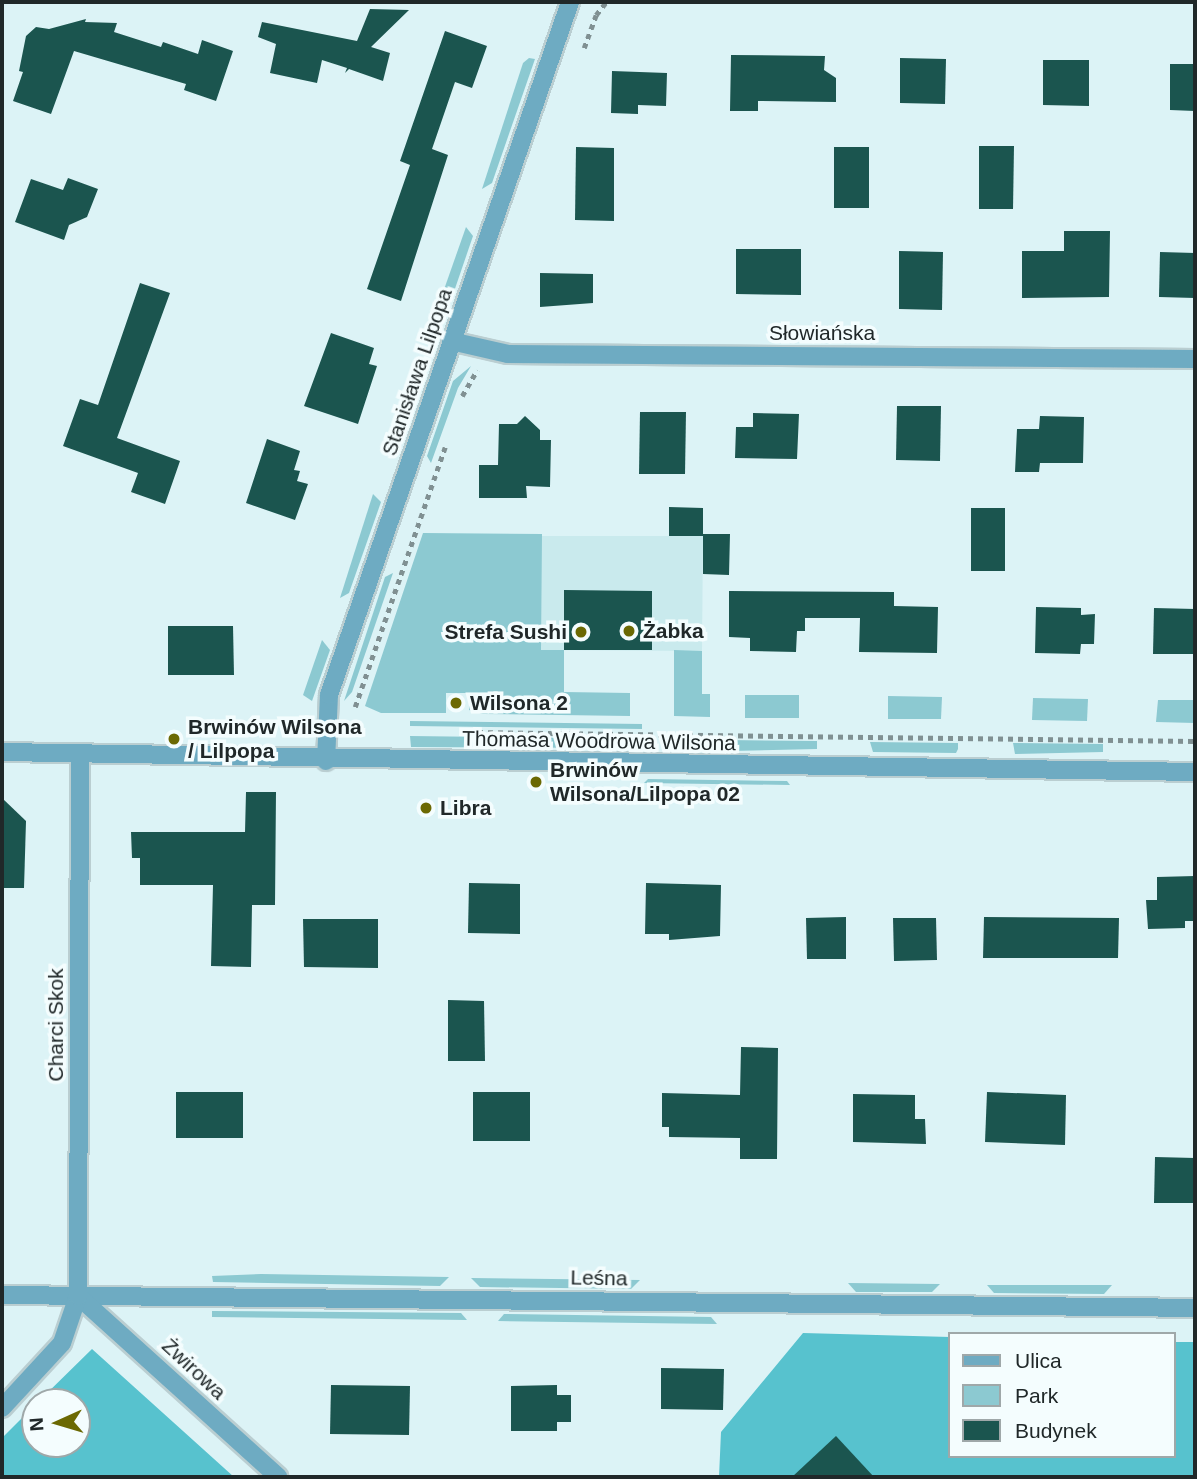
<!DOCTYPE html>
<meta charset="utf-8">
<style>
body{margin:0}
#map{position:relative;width:1197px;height:1479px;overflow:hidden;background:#dcf3f6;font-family:Helvetica,sans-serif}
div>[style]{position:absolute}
.built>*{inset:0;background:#c9eaed}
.green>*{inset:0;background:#8cc9d1}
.forest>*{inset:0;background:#57c2ce}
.building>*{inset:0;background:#1b554f}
.path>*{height:4.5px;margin-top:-2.25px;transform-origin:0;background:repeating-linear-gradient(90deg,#809092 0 5px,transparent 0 10px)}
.roads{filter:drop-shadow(2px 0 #baced1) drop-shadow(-2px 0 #baced1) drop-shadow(0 2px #baced1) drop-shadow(0 -2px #baced1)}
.minor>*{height:18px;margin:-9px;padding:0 9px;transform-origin:9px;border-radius:9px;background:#6eabc2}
.tertiary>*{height:18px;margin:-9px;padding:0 9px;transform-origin:9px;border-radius:9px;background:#6eabc2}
.dots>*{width:19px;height:19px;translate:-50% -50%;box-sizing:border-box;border:4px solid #f4fdfe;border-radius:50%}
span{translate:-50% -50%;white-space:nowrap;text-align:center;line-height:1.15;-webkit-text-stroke:7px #f4fdfe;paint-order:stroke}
.street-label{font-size:21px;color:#202829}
.poi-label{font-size:21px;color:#202829;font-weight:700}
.left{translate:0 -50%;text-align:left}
.right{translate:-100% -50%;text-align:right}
.frame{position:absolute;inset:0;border:4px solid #202829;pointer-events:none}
.legend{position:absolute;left:948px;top:1332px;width:228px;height:126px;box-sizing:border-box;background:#f4fdfe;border:2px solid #9fa8a9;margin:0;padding:9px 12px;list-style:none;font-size:21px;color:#202829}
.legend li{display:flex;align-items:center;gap:14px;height:35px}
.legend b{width:35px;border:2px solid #9fa8a9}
.north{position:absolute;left:21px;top:1388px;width:70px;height:70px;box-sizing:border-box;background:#f4fdfe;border:2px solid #9fa8a9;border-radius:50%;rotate:266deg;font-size:19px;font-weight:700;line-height:28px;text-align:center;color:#202829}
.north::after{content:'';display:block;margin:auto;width:24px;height:32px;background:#6b6903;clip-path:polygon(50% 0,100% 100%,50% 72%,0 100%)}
</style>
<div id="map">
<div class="built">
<i style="clip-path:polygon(541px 536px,703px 536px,702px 651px,541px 650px)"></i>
</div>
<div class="green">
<i style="clip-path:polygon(529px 58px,535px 59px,492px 183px,482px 189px,523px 63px)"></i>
<i style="clip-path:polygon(466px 227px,473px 236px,446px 315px,434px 318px)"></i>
<i style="clip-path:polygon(471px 366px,458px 388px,431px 463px,427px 456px,453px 381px)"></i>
<i style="clip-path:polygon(414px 377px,421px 385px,402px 441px,390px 444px)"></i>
<i style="clip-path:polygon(373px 494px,381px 502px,349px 593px,340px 598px)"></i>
<i style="clip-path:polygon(423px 533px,542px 534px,541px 650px,564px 650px,564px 692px,630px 693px,630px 716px,483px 714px,469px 710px,469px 693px,446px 693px,446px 713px,381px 713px,365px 706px)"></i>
<i style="clip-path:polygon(393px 573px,352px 692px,344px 701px,385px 577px)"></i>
<i style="clip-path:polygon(322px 640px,330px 650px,312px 701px,303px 695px)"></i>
<i style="clip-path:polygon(674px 650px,702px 651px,702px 694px,710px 694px,710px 717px,674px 716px)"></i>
<i style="clip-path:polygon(745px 695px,799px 695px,799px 718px,745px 718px)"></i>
<i style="clip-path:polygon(888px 696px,942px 697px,941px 719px,888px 719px)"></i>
<i style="clip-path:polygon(1033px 698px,1088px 699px,1087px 721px,1032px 720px)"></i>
<i style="clip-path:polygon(1158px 700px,1195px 700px,1195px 723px,1156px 722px)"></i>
<i style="clip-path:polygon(410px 721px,642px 724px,642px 729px,410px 726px)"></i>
<i style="clip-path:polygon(410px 736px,642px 739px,643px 748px,411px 747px)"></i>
<i style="clip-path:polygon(727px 740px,817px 741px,817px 749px,731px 751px)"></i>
<i style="clip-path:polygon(870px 742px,958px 743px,958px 749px,956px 753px,873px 752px)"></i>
<i style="clip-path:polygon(1013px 743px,1103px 744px,1103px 752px,1015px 754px)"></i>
<i style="clip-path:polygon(648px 779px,787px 781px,790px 785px,644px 783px)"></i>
<i style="clip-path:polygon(212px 1276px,261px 1274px,449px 1277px,440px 1286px,213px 1282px)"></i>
<i style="clip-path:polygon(471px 1278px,640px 1280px,631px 1289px,480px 1287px)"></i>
<i style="clip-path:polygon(848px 1283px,940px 1284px,932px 1292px,856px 1292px)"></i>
<i style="clip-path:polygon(987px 1285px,1112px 1285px,1104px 1294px,994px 1293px)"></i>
<i style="clip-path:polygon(212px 1311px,461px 1313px,467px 1320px,212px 1317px)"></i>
<i style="clip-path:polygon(504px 1314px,711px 1317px,717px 1324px,498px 1321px)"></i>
</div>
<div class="forest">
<i style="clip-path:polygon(803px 1333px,950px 1337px,950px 1456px,1174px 1456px,1174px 1342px,1195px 1342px,1195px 1477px,719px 1477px,721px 1432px)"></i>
<i style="clip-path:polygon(92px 1349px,234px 1477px,2px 1477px,2px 1438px,35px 1405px,35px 1444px,77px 1444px,77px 1402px,38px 1402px)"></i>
</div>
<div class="building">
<i style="clip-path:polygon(370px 9px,409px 10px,371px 47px,390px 53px,383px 81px,349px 69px,345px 73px,347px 68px,322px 60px,317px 83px,270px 73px,276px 44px,258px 37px,262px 22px,357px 41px)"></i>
<i style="clip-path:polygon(86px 19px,85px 22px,117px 23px,114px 32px,161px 47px,163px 42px,198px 54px,202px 40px,233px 51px,216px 101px,184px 90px,186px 84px,74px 51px,51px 114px,13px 101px,23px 72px,19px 71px,26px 36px,36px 27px,49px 29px)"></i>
<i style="clip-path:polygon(445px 31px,487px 46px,472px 88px,455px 82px,432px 149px,448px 155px,401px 301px,367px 289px,410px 165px,400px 161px)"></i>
<i style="clip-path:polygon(731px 55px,825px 56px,824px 70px,836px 78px,836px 102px,758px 101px,758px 111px,730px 111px)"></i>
<i style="clip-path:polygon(900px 58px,946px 59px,945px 104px,900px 103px)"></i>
<i style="clip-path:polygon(1043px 60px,1089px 60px,1089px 106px,1043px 105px)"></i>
<i style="clip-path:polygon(1170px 64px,1195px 64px,1195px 111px,1170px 110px)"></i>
<i style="clip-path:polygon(612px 71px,667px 73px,666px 106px,638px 105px,638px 114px,611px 113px)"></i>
<i style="clip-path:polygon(979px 146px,1014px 146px,1013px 209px,979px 209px)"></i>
<i style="clip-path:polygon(576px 147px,614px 148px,614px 221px,575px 220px)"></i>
<i style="clip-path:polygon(834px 147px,869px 147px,869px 208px,834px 208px)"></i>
<i style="clip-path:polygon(68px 178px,98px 189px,87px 217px,69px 225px,64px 240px,15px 222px,31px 179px,63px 190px)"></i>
<i style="clip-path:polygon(1064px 231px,1110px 231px,1109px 297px,1022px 298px,1022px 251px,1064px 251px)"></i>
<i style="clip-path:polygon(736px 249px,801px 249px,801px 295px,736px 294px)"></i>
<i style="clip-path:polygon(899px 251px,943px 252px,942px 310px,899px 309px)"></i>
<i style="clip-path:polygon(1160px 252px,1195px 253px,1195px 298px,1159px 297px)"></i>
<i style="clip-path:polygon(540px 273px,593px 274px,593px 303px,540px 307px)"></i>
<i style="clip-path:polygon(140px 283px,170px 293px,117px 438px,180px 461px,165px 504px,131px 492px,138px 473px,63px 446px,80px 399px,98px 405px)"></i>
<i style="clip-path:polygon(331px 333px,374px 348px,369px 364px,377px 366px,358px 424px,304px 406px)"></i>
<i style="clip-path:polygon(897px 406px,941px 406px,940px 461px,896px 460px)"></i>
<i style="clip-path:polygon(640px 412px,686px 412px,685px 474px,639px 474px)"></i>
<i style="clip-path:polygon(753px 413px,799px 414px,797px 459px,735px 458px,736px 427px,753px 427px)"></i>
<i style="clip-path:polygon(525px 416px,540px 430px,540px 440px,551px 440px,550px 487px,526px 486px,527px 498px,479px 498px,479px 465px,498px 465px,499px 424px,517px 424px)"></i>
<i style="clip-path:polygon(1040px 416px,1084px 417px,1083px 463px,1040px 463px,1039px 472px,1015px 472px,1017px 429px,1039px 429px)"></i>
<i style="clip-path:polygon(267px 439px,300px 451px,294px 470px,300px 471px,297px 481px,308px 484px,295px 520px,246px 503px)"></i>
<i style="clip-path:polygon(669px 507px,703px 508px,703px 534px,730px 534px,729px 575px,703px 574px,703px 536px,669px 536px)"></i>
<i style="clip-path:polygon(971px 508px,1005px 508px,1005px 571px,971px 571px)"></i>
<i style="clip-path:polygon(564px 590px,652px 591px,652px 650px,564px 650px)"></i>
<i style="clip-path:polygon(729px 591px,894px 592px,894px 606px,938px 607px,937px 653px,859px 652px,860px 618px,805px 618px,805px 631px,797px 631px,796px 652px,750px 651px,750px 638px,729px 637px)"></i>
<i style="clip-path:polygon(1036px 607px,1081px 608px,1081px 615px,1095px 614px,1094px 644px,1081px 644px,1080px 654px,1035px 653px)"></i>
<i style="clip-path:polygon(1154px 608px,1195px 609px,1195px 654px,1153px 654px)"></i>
<i style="clip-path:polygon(168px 626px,233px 626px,234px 675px,168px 675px)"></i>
<i style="clip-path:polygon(246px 792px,276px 792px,275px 905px,252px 905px,251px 967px,211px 966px,213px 885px,140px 885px,140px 858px,132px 858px,131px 832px,245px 832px)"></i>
<i style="clip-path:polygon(2px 798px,26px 821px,24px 888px,2px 888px)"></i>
<i style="clip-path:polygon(1195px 876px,1195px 921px,1185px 921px,1185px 928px,1148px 929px,1146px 900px,1157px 900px,1157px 877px)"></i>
<i style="clip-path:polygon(469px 883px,520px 884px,520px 934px,468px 933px)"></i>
<i style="clip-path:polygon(646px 883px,721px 885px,720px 936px,669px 940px,669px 934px,645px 934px)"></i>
<i style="clip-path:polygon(846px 917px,846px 959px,807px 959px,806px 918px)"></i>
<i style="clip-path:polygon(984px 917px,1119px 918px,1118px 958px,983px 958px)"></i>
<i style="clip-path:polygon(893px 918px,936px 918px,937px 960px,894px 961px)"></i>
<i style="clip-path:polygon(303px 919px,378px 919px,378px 968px,304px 967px)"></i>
<i style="clip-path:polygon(448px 1000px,484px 1001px,485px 1061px,448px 1061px)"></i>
<i style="clip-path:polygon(741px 1047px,778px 1048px,777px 1159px,740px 1159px,740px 1138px,669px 1137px,669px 1127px,662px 1127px,662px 1093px,740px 1095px)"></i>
<i style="clip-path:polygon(176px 1092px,243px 1092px,243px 1138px,176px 1138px)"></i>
<i style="clip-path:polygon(473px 1092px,530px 1092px,530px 1141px,473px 1141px)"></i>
<i style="clip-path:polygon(987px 1092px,1066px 1095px,1065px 1145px,985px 1142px)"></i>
<i style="clip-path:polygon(853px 1094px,915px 1095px,915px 1119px,925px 1119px,926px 1144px,853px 1142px)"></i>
<i style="clip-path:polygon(1155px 1157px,1195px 1158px,1195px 1203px,1154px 1203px)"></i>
<i style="clip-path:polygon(661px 1368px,724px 1369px,723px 1410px,661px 1409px)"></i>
<i style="clip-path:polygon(331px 1385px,410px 1386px,409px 1435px,330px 1434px)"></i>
<i style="clip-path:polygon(557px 1385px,557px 1395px,571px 1395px,571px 1422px,557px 1422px,557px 1431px,511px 1431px,511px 1386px)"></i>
<i style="clip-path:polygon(836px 1436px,874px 1477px,792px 1477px)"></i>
</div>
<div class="path">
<i style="left:584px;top:48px;width:35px;rotate:-70deg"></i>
<i style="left:596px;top:15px;width:16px;rotate:-52deg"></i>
<i style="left:462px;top:396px;width:30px;rotate:-60deg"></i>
<i style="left:355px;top:707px;width:275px;rotate:-70.9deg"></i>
<i style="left:283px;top:731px;width:22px;rotate:-18deg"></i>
<i style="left:468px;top:732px;width:727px;rotate:0.71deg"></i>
</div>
<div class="roads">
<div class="minor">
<i style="left:451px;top:341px;width:58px;rotate:12.8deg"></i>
<i style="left:508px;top:354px;width:687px;rotate:0.42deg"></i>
<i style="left:326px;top:761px;width:66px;rotate:-87.4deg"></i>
<i style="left:329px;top:695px;width:734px;rotate:-70.82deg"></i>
<i style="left:2px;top:1295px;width:1193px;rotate:0.62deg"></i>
<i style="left:78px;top:1296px;width:270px;rotate:42.1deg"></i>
<i style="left:2px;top:1408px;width:88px;rotate:-47.3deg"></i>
<i style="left:62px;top:1343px;width:50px;rotate:-71.2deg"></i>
<i style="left:78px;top:1296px;width:542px;rotate:-89.79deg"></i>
</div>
<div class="tertiary">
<i style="left:2px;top:752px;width:1193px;rotate:0.96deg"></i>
</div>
</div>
<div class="dots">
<i style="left:629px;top:631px;background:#6b6903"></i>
<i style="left:581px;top:632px;background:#6b6903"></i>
<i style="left:456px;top:703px;background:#6b6903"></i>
<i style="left:174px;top:739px;background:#6b6903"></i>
<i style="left:536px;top:782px;background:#6b6903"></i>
<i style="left:426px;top:808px;background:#6b6903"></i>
</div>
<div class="street-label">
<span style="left:822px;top:333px">Słowiańska</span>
<span style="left:417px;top:372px;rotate:-71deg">Stanisława Lilpopa</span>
<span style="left:599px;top:741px;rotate:1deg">Thomasa Woodrowa Wilsona</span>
<span style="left:56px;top:1025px;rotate:-90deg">Charci Skok</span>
<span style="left:599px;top:1278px;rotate:1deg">Leśna</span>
<span style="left:194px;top:1369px;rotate:43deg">Żwirowa</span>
</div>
<div class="poi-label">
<span class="left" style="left:643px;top:631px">Żabka</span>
<span class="right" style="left:567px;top:632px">Strefa Sushi</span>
<span class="left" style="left:470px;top:703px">Wilsona 2</span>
<span class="left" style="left:188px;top:739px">Brwinów Wilsona<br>/ Lilpopa</span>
<span class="left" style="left:550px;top:782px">Brwinów<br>Wilsona/Lilpopa 02</span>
<span class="left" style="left:440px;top:808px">Libra</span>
</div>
<div class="frame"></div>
<ul class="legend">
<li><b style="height:9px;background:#6eabc2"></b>Ulica</li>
<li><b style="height:19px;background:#8cc9d1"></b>Park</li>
<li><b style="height:19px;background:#1b554f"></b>Budynek</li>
</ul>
<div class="north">N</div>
</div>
